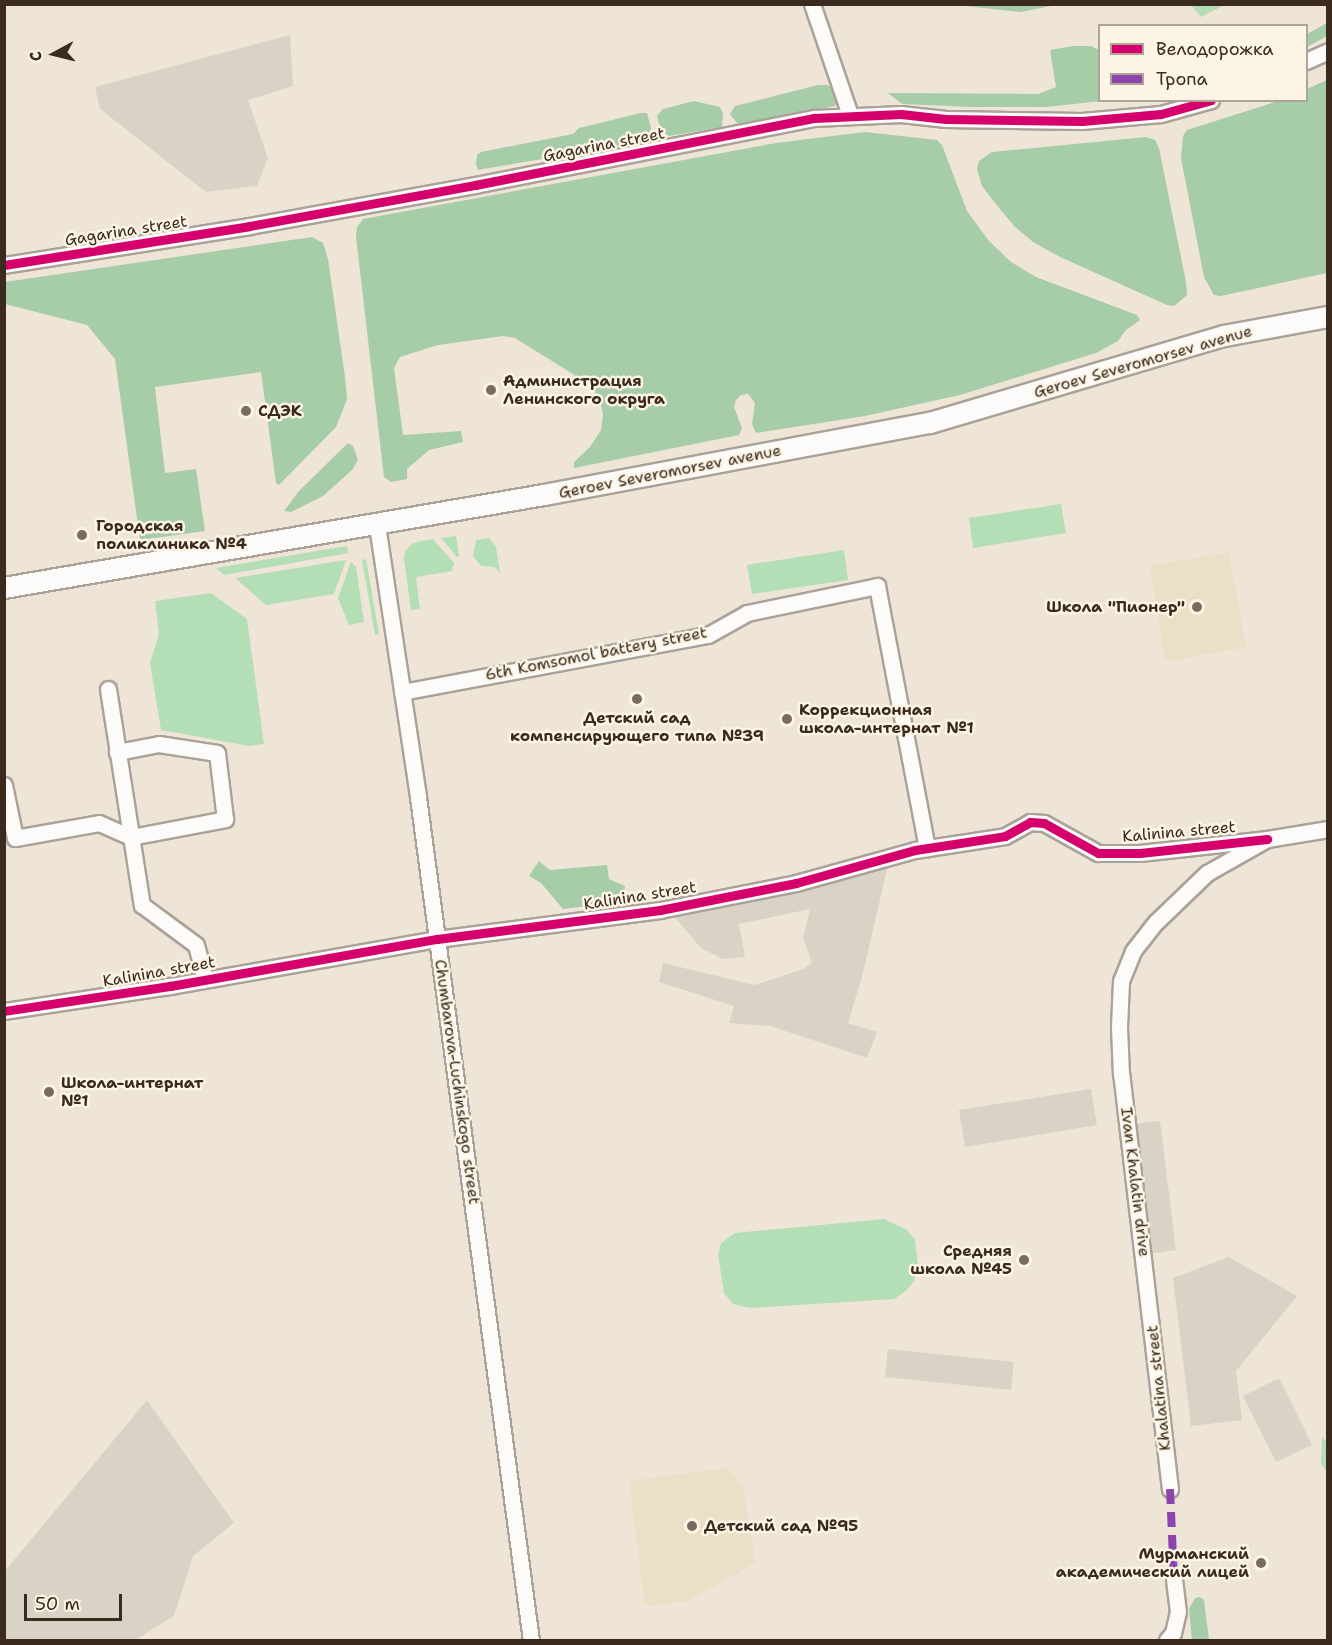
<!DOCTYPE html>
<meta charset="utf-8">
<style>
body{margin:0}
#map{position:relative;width:1332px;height:1645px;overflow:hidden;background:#eee5d7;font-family:"Shantell Sans",sans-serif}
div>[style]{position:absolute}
.built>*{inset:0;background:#e9e0c7}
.industrial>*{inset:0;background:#d9d3c6}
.green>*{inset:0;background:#b4deb5}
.forest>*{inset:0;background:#a6cca8}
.roads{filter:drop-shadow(2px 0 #aaa299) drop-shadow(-2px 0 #aaa299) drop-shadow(0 2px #aaa299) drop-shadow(0 -2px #aaa299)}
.minor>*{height:15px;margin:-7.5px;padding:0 7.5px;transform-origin:7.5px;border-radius:7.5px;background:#fcfbf9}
.major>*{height:20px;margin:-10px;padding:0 10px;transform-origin:10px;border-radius:10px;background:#fcfbf9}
.quiet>*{height:8px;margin-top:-4px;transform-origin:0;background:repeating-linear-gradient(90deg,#8e44ad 0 15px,transparent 0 23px)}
.cycleway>*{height:9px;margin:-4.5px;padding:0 4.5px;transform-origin:4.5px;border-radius:4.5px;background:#d6006c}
.dots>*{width:16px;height:16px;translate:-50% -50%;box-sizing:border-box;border:3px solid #fcf5e5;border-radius:50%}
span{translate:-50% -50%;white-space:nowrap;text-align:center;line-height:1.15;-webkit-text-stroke:5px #fcf5e5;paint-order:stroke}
.street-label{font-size:16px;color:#3b2a1e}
.poi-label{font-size:16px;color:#3b2a1e;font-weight:700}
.left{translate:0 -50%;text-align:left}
.right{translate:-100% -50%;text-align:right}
.frame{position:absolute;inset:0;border:6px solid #3b2a1e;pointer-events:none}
.legend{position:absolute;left:1098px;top:24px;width:210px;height:78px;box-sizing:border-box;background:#fcf5e5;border:2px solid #afa495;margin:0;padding:8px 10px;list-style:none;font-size:18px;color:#3b2a1e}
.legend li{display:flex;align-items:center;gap:12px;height:30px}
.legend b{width:30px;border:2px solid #afa495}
.north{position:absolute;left:24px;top:24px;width:60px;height:60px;-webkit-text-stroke:4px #fcf5e5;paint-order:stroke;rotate:263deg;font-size:16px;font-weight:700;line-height:24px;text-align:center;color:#3b2a1e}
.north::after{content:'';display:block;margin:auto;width:21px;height:27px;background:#3b2a1e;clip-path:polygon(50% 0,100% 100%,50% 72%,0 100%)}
.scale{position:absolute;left:24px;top:1594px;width:98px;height:27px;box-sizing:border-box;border:3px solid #3b2a1e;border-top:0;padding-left:8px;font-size:18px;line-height:21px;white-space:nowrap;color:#3b2a1e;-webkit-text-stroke:4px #fcf5e5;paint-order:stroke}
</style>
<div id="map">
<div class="built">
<i style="clip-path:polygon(1229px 552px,1246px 647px,1165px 662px,1150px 566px)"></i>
<i style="clip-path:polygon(728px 1468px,744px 1490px,755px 1563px,688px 1601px,645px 1606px,629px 1481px)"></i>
</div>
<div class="industrial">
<i style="clip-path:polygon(290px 35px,293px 86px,248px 100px,268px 158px,257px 186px,206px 192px,100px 109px,95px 87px)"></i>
<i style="clip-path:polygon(888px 865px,863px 973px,848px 1023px,877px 1032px,867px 1058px,770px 1026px,729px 1023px,734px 1006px,659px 982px,663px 963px,755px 985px,803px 969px,812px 963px,803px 938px,810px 909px,739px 924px,745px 957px,723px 959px,701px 948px,672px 914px,821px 887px,860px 869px)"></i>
<i style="clip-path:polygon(1091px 1089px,1097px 1125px,965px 1147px,959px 1110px)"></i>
<i style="clip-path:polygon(1160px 1121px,1176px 1250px,1148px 1254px,1132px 1124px)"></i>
<i style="clip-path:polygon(1229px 1257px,1297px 1296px,1236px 1371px,1242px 1420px,1191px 1426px,1173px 1278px)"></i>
<i style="clip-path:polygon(888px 1349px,1014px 1362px,1011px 1390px,885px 1377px)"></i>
<i style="clip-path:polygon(1279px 1378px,1312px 1445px,1276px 1462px,1243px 1396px)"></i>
<i style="clip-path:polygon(147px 1400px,234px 1523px,193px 1556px,174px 1616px,135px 1640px,5px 1640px,5px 1571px)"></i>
</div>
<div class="green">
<i style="clip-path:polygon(1191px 5px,1225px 5px,1201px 17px)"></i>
<i style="clip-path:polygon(1061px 504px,1066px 533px,973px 548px,969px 518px)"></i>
<i style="clip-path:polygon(456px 536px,459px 556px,457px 557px,441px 538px)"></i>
<i style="clip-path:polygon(489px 538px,496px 547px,500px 573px,494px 567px,481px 566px,473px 556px,476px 540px)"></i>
<i style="clip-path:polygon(433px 539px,454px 563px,452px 571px,416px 577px,420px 609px,411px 610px,404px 559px,405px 551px,413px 543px)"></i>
<i style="clip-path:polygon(347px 546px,348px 553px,224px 575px,216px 568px)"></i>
<i style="clip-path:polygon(844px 550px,848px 580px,752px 594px,747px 565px)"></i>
<i style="clip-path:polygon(366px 559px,379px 634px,375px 635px,362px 560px)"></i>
<i style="clip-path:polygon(346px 560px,334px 594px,266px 605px,235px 578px)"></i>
<i style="clip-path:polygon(351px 562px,356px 567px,364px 622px,349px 625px,338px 598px)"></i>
<i style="clip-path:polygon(211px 593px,247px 619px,264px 744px,249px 746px,161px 730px,150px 663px,159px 634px,155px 601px)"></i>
<i style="clip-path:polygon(884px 1219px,907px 1230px,915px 1240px,918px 1266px,914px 1281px,906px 1291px,894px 1299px,750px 1308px,733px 1304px,724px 1293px,718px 1255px,721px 1243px,735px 1233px)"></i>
<i style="clip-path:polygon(1322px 1438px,1327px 1442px,1327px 1472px,1321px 1464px)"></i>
</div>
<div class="forest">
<i style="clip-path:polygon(957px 5px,1056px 5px,1021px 12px)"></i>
<i style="clip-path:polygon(1327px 23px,1327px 36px,1307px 47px,1307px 34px)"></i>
<i style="clip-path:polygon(1073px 46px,1091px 46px,1099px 50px,1100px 100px,1102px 101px,1046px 107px,971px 107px,902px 104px,888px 93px,1038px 94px,1056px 87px,1050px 50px)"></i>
<i style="clip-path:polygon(1327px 80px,1327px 273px,1221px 296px,1214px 295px,1204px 277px,1181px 158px,1183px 136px,1187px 130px,1278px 101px,1306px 100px,1307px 89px)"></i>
<i style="clip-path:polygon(818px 85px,827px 85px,834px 89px,837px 101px,835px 106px,738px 124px,730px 114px,735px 106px)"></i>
<i style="clip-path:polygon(694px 101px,720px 107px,723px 114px,722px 127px,669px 136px,661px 131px,657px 116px,663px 109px)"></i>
<i style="clip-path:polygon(641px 113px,647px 113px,651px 128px,649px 136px,639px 143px,483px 169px,478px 170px,476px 164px,477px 155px,481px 152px,573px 134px,579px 128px)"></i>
<i style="clip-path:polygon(865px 132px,937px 140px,942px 145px,967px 211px,989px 241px,1011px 262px,1036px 277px,1137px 315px,1140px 320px,1126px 330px,1118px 341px,1096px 353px,960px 395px,865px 416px,756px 433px,752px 424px,755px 403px,748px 394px,741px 395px,736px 400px,734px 407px,742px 428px,739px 435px,574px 468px,574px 462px,590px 447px,601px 430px,603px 415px,601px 404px,595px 392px,584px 381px,515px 338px,503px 336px,438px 345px,400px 357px,394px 368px,403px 435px,461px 431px,463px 442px,429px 450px,407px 469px,407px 479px,391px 482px,384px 477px,356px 237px,357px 227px,363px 219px,776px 143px)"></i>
<i style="clip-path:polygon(1146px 137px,1155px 140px,1159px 148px,1186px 282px,1187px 295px,1174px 306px,1167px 305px,1060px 257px,1033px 242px,1015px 227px,999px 208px,982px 186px,977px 169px,979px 161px,992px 152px)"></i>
<i style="clip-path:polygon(312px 237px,323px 243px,328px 259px,345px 377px,347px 399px,336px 427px,279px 485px,276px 483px,261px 372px,155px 387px,165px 473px,196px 469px,205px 531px,140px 540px,115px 359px,87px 325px,5px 304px,5px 282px)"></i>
<i style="clip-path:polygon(348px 443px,353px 446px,358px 460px,352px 470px,323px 496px,291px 512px,284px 511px,299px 491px)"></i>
<i style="clip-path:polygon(539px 861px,550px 870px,607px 865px,609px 879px,625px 886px,623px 902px,563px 909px,541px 883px,529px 876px)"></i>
<i style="clip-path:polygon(1200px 1597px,1204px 1600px,1209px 1640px,1192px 1640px,1189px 1609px,1195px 1598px)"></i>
</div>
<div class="roads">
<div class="minor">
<i style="left:812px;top:4px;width:117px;rotate:71.1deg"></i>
<i style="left:1306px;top:61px;width:24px;rotate:-24deg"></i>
<i style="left:4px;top:265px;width:248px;rotate:-9deg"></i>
<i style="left:249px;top:226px;width:230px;rotate:-10.3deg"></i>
<i style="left:475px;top:185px;width:346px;rotate:-11.2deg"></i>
<i style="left:814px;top:118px;width:87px;rotate:-2.6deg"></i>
<i style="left:901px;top:114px;width:45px;rotate:6.3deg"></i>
<i style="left:946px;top:119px;width:136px;rotate:0.8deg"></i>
<i style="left:1082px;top:121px;width:79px;rotate:-5.1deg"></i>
<i style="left:1161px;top:114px;width:52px;rotate:-15.6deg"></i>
<i style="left:377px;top:525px;width:275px;rotate:81.4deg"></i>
<i style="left:418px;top:797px;width:851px;rotate:82.37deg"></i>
<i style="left:108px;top:689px;width:219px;rotate:81.1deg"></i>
<i style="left:142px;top:905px;width:67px;rotate:36.5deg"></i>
<i style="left:196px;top:945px;width:35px;rotate:75deg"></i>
<i style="left:402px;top:692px;width:311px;rotate:-10.6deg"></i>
<i style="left:708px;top:635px;width:45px;rotate:-29.4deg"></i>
<i style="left:747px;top:613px;width:133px;rotate:-11.7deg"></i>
<i style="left:877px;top:586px;width:267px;rotate:79.2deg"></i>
<i style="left:4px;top:785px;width:54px;rotate:78.3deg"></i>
<i style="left:15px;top:838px;width:85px;rotate:-10.1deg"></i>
<i style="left:99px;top:823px;width:35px;rotate:24deg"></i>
<i style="left:131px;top:837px;width:96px;rotate:-10.8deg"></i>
<i style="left:225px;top:819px;width:66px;rotate:-96.9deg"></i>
<i style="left:217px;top:753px;width:59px;rotate:-171.2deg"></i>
<i style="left:159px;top:744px;width:43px;rotate:169.2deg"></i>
<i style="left:4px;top:1011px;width:168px;rotate:-8.6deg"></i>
<i style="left:170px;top:986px;width:271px;rotate:-10deg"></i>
<i style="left:437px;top:939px;width:225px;rotate:-7.4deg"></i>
<i style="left:660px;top:910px;width:139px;rotate:-11.2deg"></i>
<i style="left:796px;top:883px;width:123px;rotate:-15.5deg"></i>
<i style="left:915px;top:850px;width:91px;rotate:-8.8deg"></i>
<i style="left:1005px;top:836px;width:29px;rotate:-29deg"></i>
<i style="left:1030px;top:822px;width:14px;rotate:4deg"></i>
<i style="left:1044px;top:823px;width:62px;rotate:29.1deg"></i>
<i style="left:1098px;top:853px;width:42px"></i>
<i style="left:1140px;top:853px;width:128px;rotate:-6.3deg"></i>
<i style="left:1170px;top:1489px;width:417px;rotate:-96.7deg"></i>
<i style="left:1121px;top:1075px;width:48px;rotate:-92.4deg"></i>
<i style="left:1119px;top:1027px;width:46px;rotate:-87.5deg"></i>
<i style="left:1121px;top:981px;width:32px;rotate:-68deg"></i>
<i style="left:1133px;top:951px;width:37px;rotate:-52deg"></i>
<i style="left:1156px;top:922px;width:71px;rotate:-43.9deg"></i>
<i style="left:1207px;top:873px;width:69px;rotate:-29.5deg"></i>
<i style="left:1267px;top:839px;width:62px;rotate:-9.3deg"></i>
<i style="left:1167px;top:1640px;width:9px;rotate:-49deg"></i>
<i style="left:1173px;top:1633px;width:22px;rotate:-77deg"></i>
<i style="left:1178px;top:1612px;width:32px;rotate:-97deg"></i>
</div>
<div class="major">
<i style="left:4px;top:588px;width:548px;rotate:-9.77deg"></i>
<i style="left:544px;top:495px;width:393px;rotate:-10.6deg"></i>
<i style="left:930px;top:423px;width:307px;rotate:-16.5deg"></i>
<i style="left:1224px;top:336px;width:106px;rotate:-10.4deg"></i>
</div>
</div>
<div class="quiet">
<i style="left:1170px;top:1489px;width:91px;rotate:87.5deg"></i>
</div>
<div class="cycleway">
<i style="left:4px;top:265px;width:248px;rotate:-9deg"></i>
<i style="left:249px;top:226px;width:230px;rotate:-10.3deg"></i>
<i style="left:475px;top:185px;width:346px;rotate:-11.2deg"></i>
<i style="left:814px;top:118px;width:87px;rotate:-2.6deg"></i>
<i style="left:901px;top:114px;width:45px;rotate:6.3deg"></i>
<i style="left:946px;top:119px;width:136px;rotate:0.8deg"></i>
<i style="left:1082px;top:121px;width:79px;rotate:-5.1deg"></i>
<i style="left:1161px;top:114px;width:52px;rotate:-15.6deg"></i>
<i style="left:4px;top:1011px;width:168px;rotate:-8.6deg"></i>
<i style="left:170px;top:986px;width:271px;rotate:-10deg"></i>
<i style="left:437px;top:939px;width:225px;rotate:-7.4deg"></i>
<i style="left:660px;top:910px;width:139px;rotate:-11.2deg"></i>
<i style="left:796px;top:883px;width:123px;rotate:-15.5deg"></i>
<i style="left:915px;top:850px;width:91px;rotate:-8.8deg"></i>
<i style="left:1005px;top:836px;width:29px;rotate:-29deg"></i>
<i style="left:1030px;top:822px;width:14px;rotate:4deg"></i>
<i style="left:1044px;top:823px;width:62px;rotate:29.1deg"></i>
<i style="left:1098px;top:853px;width:42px"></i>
<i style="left:1140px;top:853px;width:128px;rotate:-6.3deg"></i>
</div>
<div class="dots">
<i style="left:491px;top:390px;background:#7a6b5f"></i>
<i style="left:246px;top:411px;background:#7a6b5f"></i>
<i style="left:82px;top:535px;background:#7a6b5f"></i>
<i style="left:1197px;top:607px;background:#7a6b5f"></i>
<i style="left:637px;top:699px;background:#7a6b5f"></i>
<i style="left:787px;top:719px;background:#7a6b5f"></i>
<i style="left:49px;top:1092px;background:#7a6b5f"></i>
<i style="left:1024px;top:1260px;background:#7a6b5f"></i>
<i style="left:692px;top:1526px;background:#7a6b5f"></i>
<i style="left:1261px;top:1563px;background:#7a6b5f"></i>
</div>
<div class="street-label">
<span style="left:604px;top:145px;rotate:-11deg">Gagarina street</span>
<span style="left:126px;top:231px;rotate:-9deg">Gagarina street</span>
<span style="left:1143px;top:362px;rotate:-16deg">Geroev Severomorsev avenue</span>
<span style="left:670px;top:472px;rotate:-11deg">Geroev Severomorsev avenue</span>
<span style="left:596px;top:654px;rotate:-11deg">6th Komsomol battery street</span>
<span style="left:1179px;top:832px;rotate:-5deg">Kalinina street</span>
<span style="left:640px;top:896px;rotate:-9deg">Kalinina street</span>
<span style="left:159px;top:972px;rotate:-10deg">Kalinina street</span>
<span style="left:457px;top:1082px;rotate:82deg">Chumbarova-Luchinskogo street</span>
<span style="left:1135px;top:1182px;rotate:83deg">Ivan Khalatin drive</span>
<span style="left:1159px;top:1388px;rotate:-96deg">Khalatina street</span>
</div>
<div class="poi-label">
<span class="left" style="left:503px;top:390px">Администрация<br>Ленинского округа</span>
<span class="left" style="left:258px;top:411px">СДЭК</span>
<span class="left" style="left:96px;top:535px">Городская<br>поликлиника №4</span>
<span class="right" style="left:1185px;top:607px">Школа "Пионер"</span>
<span class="left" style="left:799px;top:719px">Коррекционная<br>школа-интернат №1</span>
<span style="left:637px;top:727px">Детский сад<br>компенсирующего типа №39</span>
<span class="left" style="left:61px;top:1092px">Школа-интернат<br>№1</span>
<span class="right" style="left:1012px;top:1260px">Средняя<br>школа №45</span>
<span class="left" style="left:704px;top:1526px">Детский сад №95</span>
<span class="right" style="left:1249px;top:1563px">Мурманский<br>академический лицей</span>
</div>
<div class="frame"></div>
<ul class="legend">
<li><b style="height:8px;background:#d6006c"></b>Велодорожка</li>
<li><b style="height:8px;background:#8e44ad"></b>Тропа</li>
</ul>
<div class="north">С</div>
<div class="scale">50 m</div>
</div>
